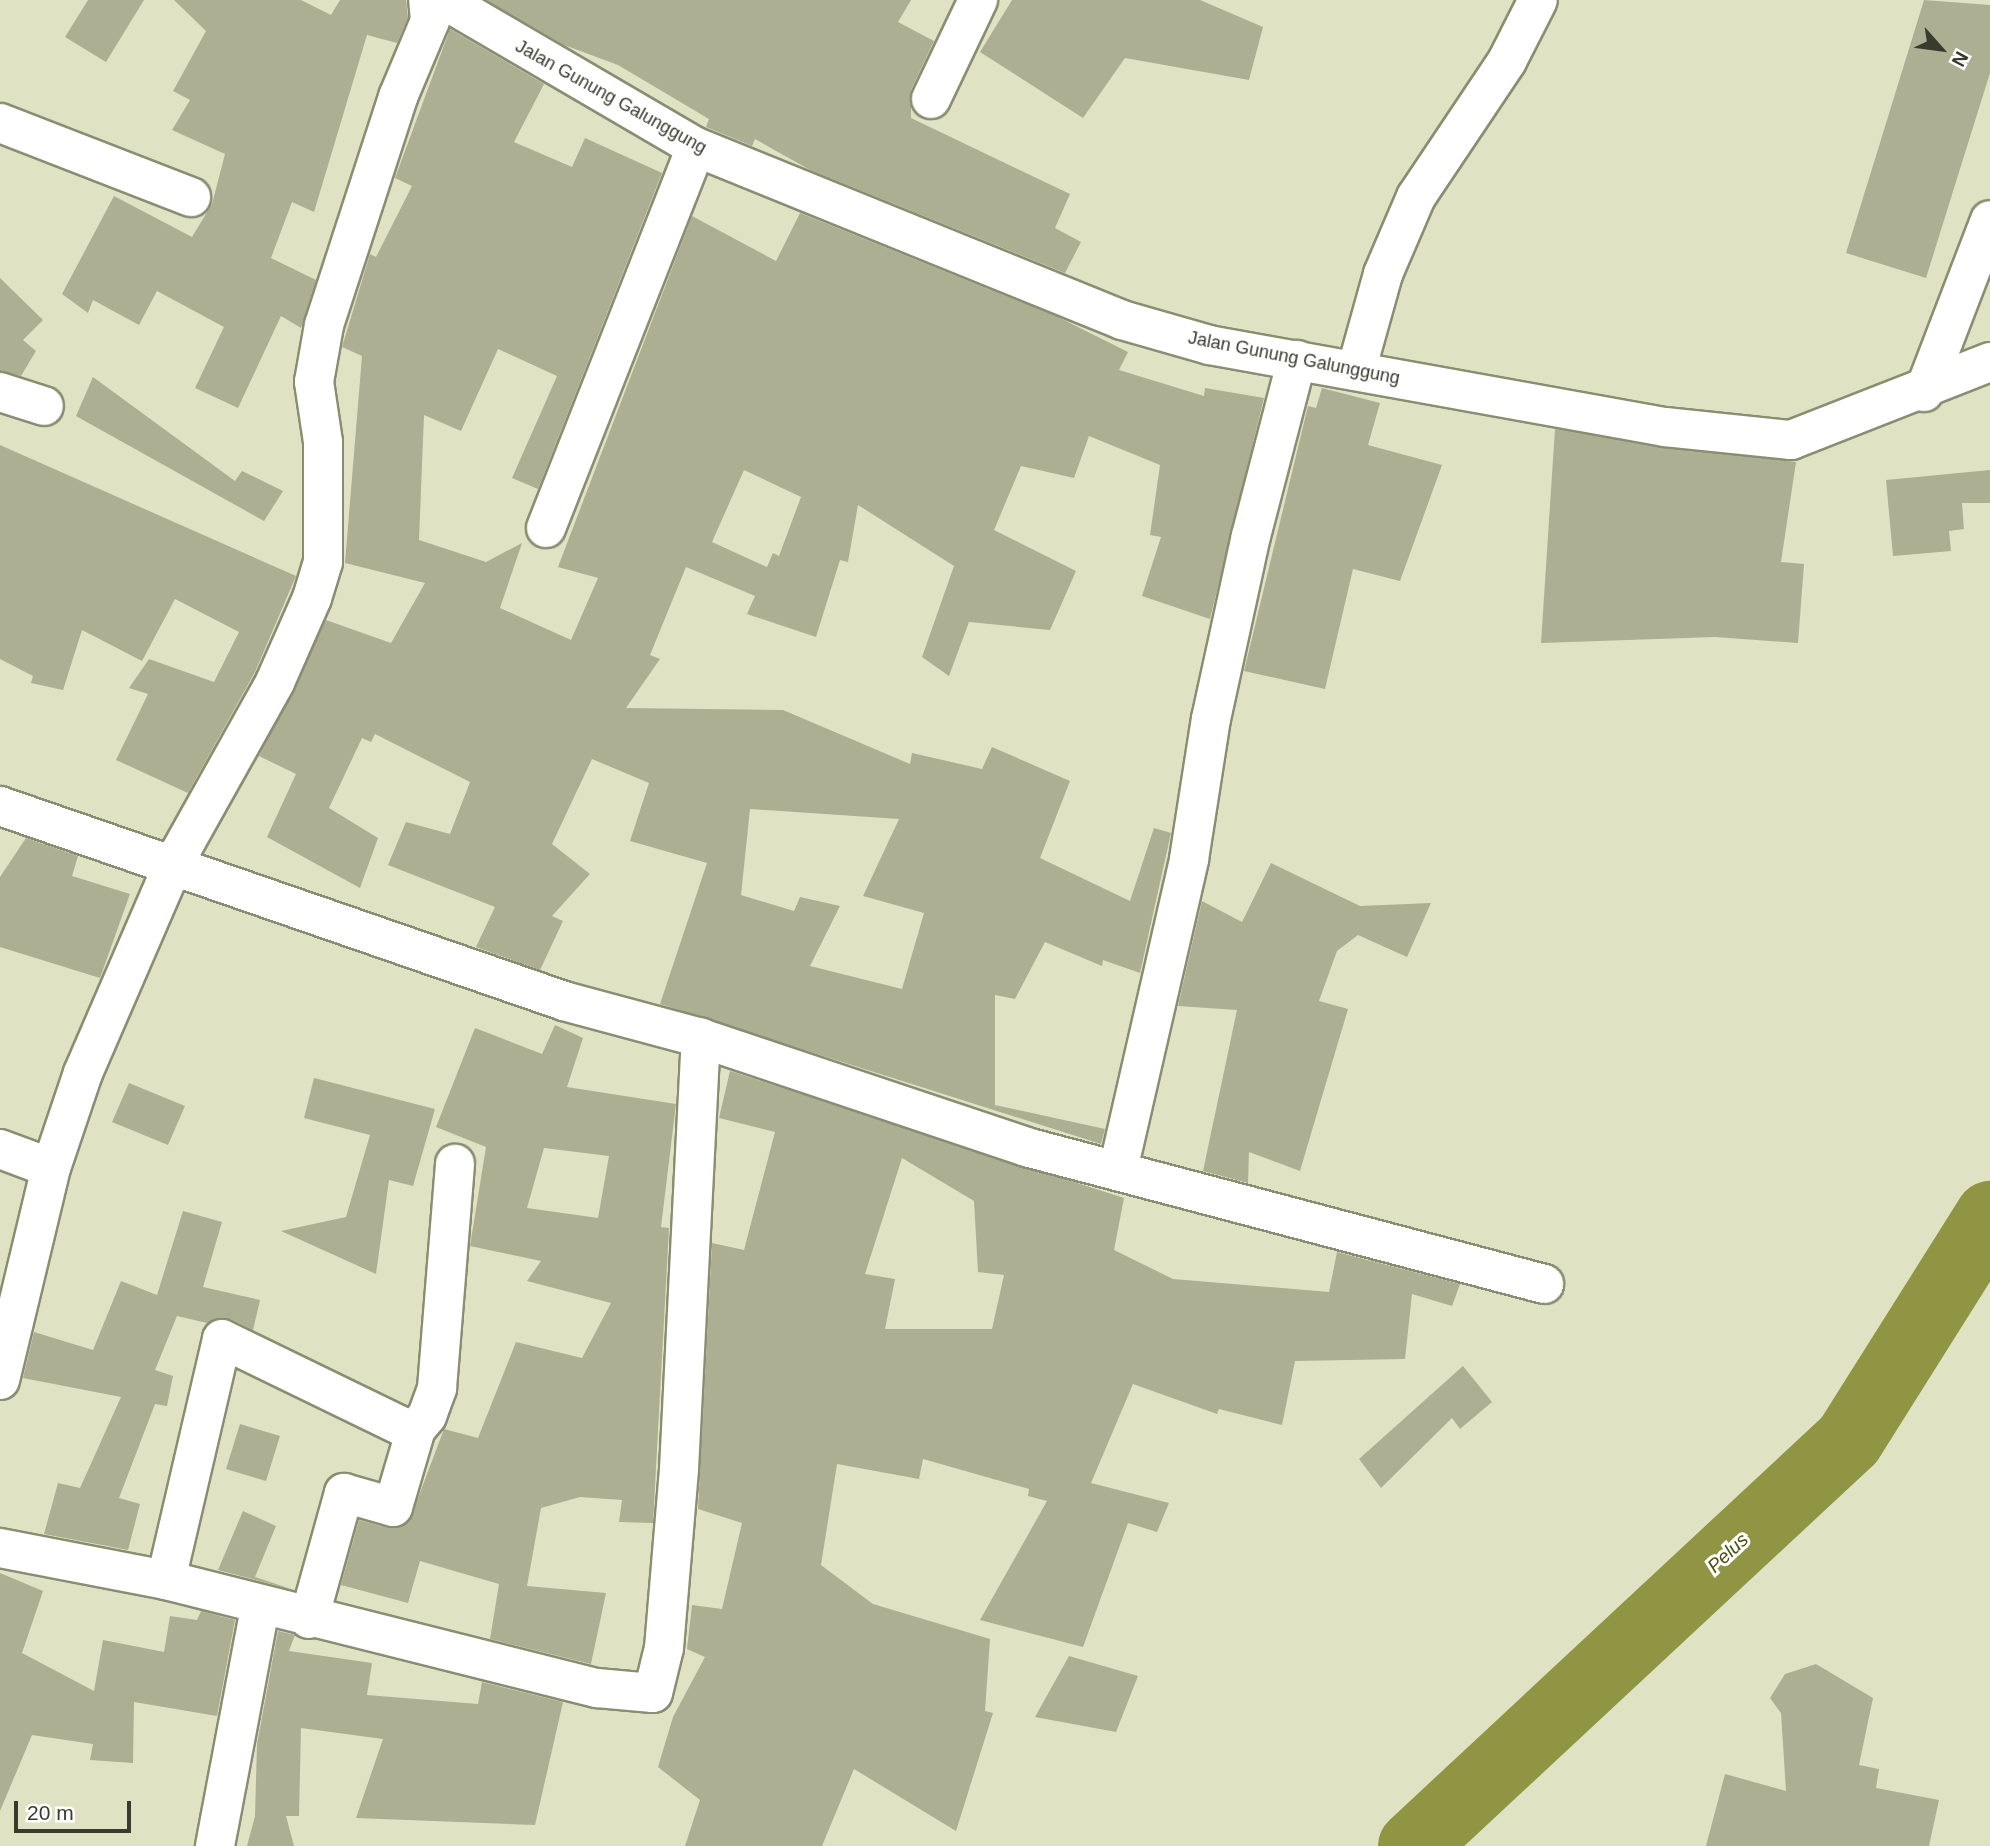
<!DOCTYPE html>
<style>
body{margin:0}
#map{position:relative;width:1990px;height:1846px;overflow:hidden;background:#dfe3c4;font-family:Helvetica,sans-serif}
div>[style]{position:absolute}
.river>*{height:70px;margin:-35px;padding:0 35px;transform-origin:35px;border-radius:35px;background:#8f9542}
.building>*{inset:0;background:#acaf92}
.roads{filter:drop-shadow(2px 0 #8a8d71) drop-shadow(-2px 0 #8a8d71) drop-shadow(0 2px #8a8d71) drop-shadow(0 -2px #8a8d71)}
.minor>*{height:38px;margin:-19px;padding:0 19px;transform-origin:19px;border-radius:19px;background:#fff}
span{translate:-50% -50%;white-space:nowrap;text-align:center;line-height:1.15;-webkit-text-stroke:6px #fff;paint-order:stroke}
.street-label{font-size:18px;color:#3a3b2f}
.water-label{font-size:19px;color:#4a4e0f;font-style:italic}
.north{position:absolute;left:1906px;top:14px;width:70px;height:70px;-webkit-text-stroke:5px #fff;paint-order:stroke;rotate:118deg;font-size:19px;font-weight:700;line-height:28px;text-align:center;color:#3a3b2f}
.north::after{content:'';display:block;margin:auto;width:24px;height:32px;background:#3a3b2f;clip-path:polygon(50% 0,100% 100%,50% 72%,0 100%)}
.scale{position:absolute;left:14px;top:1801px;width:117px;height:32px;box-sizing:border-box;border:4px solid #3a3b2f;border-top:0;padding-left:9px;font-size:21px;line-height:24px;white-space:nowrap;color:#3a3b2f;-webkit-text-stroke:5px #fff;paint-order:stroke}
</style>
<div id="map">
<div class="river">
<i style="left:1413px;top:1846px;width:596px;rotate:-42.96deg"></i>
<i style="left:1849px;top:1440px;width:265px;rotate:-57.8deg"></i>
</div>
<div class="building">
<i style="clip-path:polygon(88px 0,144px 0,106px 62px,65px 37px)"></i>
<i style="clip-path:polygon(174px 0,301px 0,331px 15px,340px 0,406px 0,408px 18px,397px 43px,367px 35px,314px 212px,292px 202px,271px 258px,316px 280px,301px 328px,281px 316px,238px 408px,195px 388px,224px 327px,157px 291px,139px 325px,93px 300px,88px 313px,62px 294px,114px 196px,192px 237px,212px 204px,225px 154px,172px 130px,190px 100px,173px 91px,206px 31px)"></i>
<i style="clip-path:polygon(487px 0,911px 0,898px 22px,934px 41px,911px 90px,911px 118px,1070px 194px,1055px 228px,1081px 242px,1065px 273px,810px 170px,755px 139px,752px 146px,706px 127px,709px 119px,618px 65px,564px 45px)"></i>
<i style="clip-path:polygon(1012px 0,1200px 0,1263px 27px,1249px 80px,1125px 58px,1083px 118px,980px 52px)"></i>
<i style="clip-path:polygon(1924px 0,1990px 5px,1990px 73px,1926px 278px,1846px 253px)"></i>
<i style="clip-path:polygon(evenodd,450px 29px,544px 84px,514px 142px,572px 167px,585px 138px,662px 173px,538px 489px,512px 478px,557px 376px,498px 349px,461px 431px,424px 415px,419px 540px,486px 562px,522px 543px,500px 608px,571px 640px,598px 578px,558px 567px,692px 216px,776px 261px,800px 213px,1058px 317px,1128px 352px,1119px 370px,1204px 396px,1205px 388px,1264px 398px,1210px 619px,1142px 596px,1161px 537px,1150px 535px,1160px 465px,1089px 436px,1074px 478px,1021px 466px,994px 530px,1076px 571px,1050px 630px,969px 622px,949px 676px,922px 657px,954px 566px,858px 505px,848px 562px,840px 560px,816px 637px,747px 614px,755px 596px,686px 567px,650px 655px,660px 659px,626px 708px,783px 710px,910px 764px,912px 753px,982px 769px,992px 747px,1070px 781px,1040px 858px,1130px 901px,1154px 828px,1171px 833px,1140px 973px,1103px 960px,1102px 966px,1045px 942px,1015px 999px,995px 995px,995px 1105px,1105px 1129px,1101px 1144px,660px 1004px,707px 863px,630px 841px,649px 783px,592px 759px,552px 844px,590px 874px,552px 916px,563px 921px,540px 970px,476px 947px,495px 907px,388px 865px,406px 822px,450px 834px,470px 782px,375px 734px,371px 742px,362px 738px,329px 808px,378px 838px,360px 888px,267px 837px,296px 774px,259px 756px,326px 620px,391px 643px,425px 583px,345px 563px,362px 356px,342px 347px,370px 254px,376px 257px,412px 186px,395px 178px,450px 29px,744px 470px,801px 497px,779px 556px,773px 553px,767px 567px,712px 542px,744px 470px,450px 29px,750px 809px,899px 819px,863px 896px,924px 913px,902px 989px,810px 966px,840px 906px,800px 897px,794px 911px,741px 895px,750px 809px)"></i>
<i style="clip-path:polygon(0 278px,43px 320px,23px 340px,36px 351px,21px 376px,0 371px)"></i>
<i style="clip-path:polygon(93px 377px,235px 481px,242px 471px,283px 491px,264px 521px,76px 416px)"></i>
<i style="clip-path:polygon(1322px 388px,1380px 403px,1368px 445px,1442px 465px,1400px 581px,1353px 569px,1325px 689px,1244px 671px,1308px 406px,1316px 408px)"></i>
<i style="clip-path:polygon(1555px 429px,1796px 462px,1781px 562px,1804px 564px,1798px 643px,1715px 637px,1541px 643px)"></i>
<i style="clip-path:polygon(0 445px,296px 576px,255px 672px,188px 793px,116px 760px,148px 694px,129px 688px,149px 659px,214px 682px,239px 632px,175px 599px,142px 661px,82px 630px,63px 690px,31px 683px,33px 676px,0 659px)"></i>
<i style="clip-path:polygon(1990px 470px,1990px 503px,1962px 503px,1964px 529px,1949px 531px,1951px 551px,1893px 556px,1886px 480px)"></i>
<i style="clip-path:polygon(26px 838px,78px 856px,72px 876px,130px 894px,100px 978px,0 947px,0 877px)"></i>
<i style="clip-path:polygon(1271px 863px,1360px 906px,1431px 903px,1407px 957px,1358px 935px,1337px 951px,1319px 1001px,1348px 1009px,1300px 1171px,1249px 1152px,1248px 1183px,1203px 1171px,1237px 1010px,1178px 1006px,1202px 901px,1242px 922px)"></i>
<i style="clip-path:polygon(evenodd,555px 1025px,583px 1038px,567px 1087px,676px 1104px,661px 1227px,669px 1228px,653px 1523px,619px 1522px,622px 1500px,580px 1497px,541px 1508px,527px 1586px,606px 1593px,591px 1664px,490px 1639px,499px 1584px,420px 1561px,408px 1603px,341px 1585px,359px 1520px,388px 1528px,409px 1522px,444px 1429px,478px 1438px,516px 1342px,582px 1358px,611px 1303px,527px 1281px,541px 1261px,470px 1246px,486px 1147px,436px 1127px,475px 1028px,542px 1054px,555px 1025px,544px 1148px,609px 1156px,598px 1218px,527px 1208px,544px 1148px)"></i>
<i style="clip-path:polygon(evenodd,730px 1071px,1124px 1198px,1114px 1250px,1173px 1279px,1329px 1292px,1337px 1252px,1460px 1284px,1452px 1306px,1412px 1294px,1405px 1359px,1295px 1361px,1282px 1425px,1219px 1409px,1217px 1414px,1133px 1384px,1091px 1483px,1169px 1503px,1157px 1532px,1128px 1523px,1083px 1647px,980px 1620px,1047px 1501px,1028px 1496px,1029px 1489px,923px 1459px,919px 1479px,837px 1464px,821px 1565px,873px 1604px,990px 1639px,985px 1711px,993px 1713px,956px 1831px,854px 1769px,822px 1846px,685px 1846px,700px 1800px,658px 1767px,673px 1717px,705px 1657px,687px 1649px,692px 1605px,722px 1609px,742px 1523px,698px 1509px,712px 1243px,744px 1250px,775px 1132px,719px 1118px,730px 1071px,902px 1158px,974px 1201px,978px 1272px,1004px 1275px,992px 1329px,885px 1329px,895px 1279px,865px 1274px,902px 1158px)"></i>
<i style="clip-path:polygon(314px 1078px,435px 1109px,413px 1186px,389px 1180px,376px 1274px,281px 1231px,346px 1217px,370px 1135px,304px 1118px)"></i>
<i style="clip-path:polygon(129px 1083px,185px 1106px,168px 1145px,112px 1122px)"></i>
<i style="clip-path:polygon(183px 1211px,222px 1222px,203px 1287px,260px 1300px,253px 1330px,231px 1319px,207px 1323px,177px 1316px,155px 1370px,173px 1376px,167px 1406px,155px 1404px,119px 1498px,140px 1504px,128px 1550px,44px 1534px,58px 1483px,80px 1488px,121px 1397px,23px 1378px,34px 1332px,93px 1350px,121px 1281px,157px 1295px)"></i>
<i style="clip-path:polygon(1463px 1366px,1492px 1402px,1460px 1429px,1452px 1418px,1381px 1488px,1359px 1459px)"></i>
<i style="clip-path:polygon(240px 1424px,280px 1436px,266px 1481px,226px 1469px)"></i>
<i style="clip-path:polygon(243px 1511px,276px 1526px,255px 1577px,294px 1590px,218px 1570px)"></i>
<i style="clip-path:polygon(0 1573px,43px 1591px,22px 1653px,94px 1691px,103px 1640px,164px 1652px,170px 1616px,197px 1620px,201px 1611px,235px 1620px,217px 1716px,134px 1702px,133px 1763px,90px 1760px,93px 1744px,32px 1735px,0 1811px)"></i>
<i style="clip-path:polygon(278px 1631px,295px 1635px,289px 1651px,372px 1663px,367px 1695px,478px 1704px,482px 1682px,563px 1702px,535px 1825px,356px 1818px,383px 1739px,301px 1728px,299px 1816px,286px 1816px,294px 1846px,247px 1846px,255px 1816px,257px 1744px)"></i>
<i style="clip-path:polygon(1069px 1656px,1138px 1676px,1116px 1732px,1035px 1717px)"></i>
<i style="clip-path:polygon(1816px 1664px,1873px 1698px,1859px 1765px,1879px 1769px,1876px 1788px,1939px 1800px,1929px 1846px,1706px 1846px,1725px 1774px,1786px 1791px,1781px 1713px,1770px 1698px,1785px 1674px)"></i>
</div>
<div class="roads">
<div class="minor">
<i style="left:444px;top:0;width:292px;rotate:30.3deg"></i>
<i style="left:696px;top:147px;width:460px;rotate:22.1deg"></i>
<i style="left:1122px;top:320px;width:91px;rotate:16deg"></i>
<i style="left:1209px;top:345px;width:463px;rotate:10.2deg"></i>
<i style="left:1665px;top:427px;width:127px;rotate:5.9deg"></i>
<i style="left:1791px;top:440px;width:214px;rotate:-21.4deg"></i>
<i style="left:931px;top:99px;width:110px;rotate:-64.6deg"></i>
<i style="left:0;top:123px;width:205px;rotate:21.2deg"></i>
<i style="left:1356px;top:371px;width:101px;rotate:-74.4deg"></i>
<i style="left:1383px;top:274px;width:84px;rotate:-66.8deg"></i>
<i style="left:1416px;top:197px;width:164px;rotate:-56.2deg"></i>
<i style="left:1507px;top:61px;width:68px;rotate:-63.1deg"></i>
<i style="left:0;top:392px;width:46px;rotate:17.7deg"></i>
<i style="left:1924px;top:392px;width:184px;rotate:-69deg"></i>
<i style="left:546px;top:528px;width:409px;rotate:-68.5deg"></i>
<i style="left:0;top:806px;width:597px;rotate:19.07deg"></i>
<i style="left:564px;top:1001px;width:142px;rotate:15.1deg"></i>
<i style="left:701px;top:1038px;width:343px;rotate:18.5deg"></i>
<i style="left:1026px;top:1147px;width:536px;rotate:14.81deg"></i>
<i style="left:0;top:1149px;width:54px;rotate:20.4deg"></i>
<i style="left:1118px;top:1170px;width:319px;rotate:-77.1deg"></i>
<i style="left:1189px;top:859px;width:142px;rotate:-81.1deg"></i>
<i style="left:1211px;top:719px;width:187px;rotate:-77.7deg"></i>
<i style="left:1251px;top:536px;width:182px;rotate:-75.4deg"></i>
<i style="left:0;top:1380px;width:218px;rotate:-76.5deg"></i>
<i style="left:51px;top:1168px;width:100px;rotate:-71.4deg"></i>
<i style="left:83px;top:1073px;width:229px;rotate:-66.6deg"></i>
<i style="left:174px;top:863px;width:207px;rotate:-60.8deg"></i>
<i style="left:275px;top:682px;width:92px;rotate:-66.2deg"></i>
<i style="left:312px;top:598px;width:38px;rotate:-73deg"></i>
<i style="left:323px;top:562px;width:120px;rotate:-90deg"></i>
<i style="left:323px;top:442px;width:61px;rotate:-98.5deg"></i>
<i style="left:314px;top:382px;width:58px;rotate:-80deg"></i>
<i style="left:324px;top:325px;width:240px;rotate:-72deg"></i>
<i style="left:398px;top:97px;width:82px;rotate:-67.2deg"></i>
<i style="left:430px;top:21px;width:21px;rotate:-95deg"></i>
<i style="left:0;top:1548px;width:169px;rotate:10.9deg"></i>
<i style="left:166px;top:1580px;width:444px;rotate:14.1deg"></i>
<i style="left:597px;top:1688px;width:56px;rotate:5.1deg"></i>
<i style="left:653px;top:1693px;width:46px;rotate:-76.3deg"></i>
<i style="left:664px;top:1648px;width:180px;rotate:-85.2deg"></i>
<i style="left:679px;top:1469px;width:432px;rotate:-87.1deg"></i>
<i style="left:166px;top:1580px;width:247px;rotate:-76.9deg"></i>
<i style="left:222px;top:1339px;width:206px;rotate:25.9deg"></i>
<i style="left:407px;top:1429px;width:9px"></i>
<i style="left:416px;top:1429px;width:17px;rotate:-50deg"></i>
<i style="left:427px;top:1416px;width:30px;rotate:-70deg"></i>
<i style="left:437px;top:1388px;width:225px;rotate:-85.4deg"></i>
<i style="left:309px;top:1619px;width:131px;rotate:-74.5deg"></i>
<i style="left:344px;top:1493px;width:51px;rotate:15.9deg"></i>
<i style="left:393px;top:1507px;width:81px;rotate:-73.6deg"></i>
<i style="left:215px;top:1846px;width:242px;rotate:-79.3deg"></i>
</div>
</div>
<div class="street-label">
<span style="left:611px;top:97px;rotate:29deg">Jalan Gunung Galunggung</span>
<span style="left:1294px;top:358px;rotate:11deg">Jalan Gunung Galunggung</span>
</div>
<div class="water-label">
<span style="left:1728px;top:1553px;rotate:-43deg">Pelus</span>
</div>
<div class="north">N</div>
<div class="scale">20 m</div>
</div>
